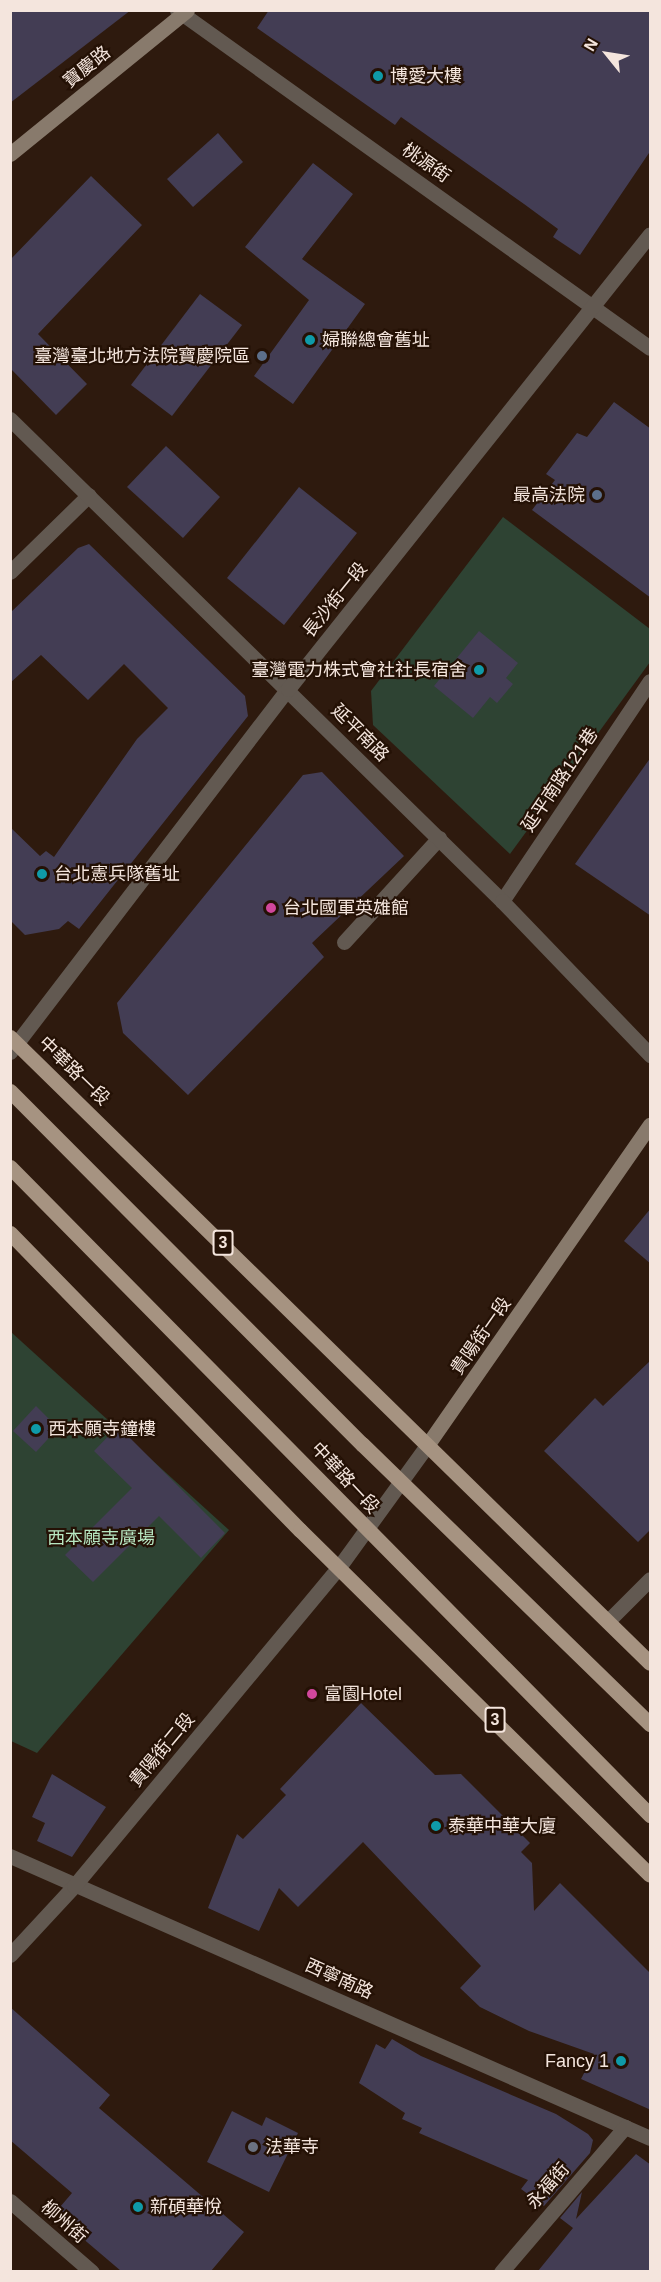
<!DOCTYPE html>
<meta charset="utf-8">
<style>
body{margin:0}
#map{position:relative;width:661px;height:2282px;overflow:hidden;background:#2e1a0e;font-family:Arial,"Noto Sans TC",sans-serif}
div>[style]{position:absolute}
.green>*{inset:0;background:#2e4333}
.building>*{inset:0;background:#433d54}
.lane>*{height:15px;margin:-7.5px;padding:0 7.5px;transform-origin:7.5px;border-radius:7.5px;background:#625951}
.street>*{height:15px;margin:-7.5px;padding:0 7.5px;transform-origin:7.5px;border-radius:7.5px;background:#625951}
.secondary>*{height:15px;margin:-7.5px;padding:0 7.5px;transform-origin:7.5px;border-radius:7.5px;background:#887a6c}
.primary>*{height:15px;margin:-7.5px;padding:0 7.5px;transform-origin:7.5px;border-radius:7.5px;background:#a69381}
.dots>*{width:16px;height:16px;translate:-50% -50%;box-sizing:border-box;border:3px solid #241105;border-radius:50%}
span{translate:-50% -50%;white-space:nowrap;text-align:center;line-height:1.15;-webkit-text-stroke:4.5px #241105;paint-order:stroke}
.shield-label span{padding:2px 4px;background:#241105;border:2px solid;border-radius:4px;-webkit-text-stroke-width:0}
.shield-label{font-size:16px;color:#f4e5dd;font-weight:700}
.street-label{font-size:18px;color:#f4e5dd}
.poi-label{font-size:18px;color:#f4e5dd}
.left{translate:0 -50%;text-align:left}
.right{translate:-100% -50%;text-align:right}
.park-label{font-size:18px;color:#b7e6c1}
.frame{position:absolute;inset:0;border:12px solid #f4e5dd;pointer-events:none}
.north{position:absolute;left:577px;top:24px;width:60px;height:60px;-webkit-text-stroke:4px #241105;paint-order:stroke;rotate:300deg;font-size:16px;font-weight:700;line-height:24px;text-align:center;color:#f4e5dd}
.north::after{content:'';display:block;margin:auto;width:21px;height:27px;background:#f4e5dd;clip-path:polygon(50% 0,100% 100%,50% 72%,0 100%)}
</style>
<div id="map">
<div class="green">
<i style="clip-path:polygon(503px 517px,650px 629px,650px 662px,510px 854px,373px 725px,371px 691px)"></i>
<i style="clip-path:polygon(11px 1332px,229px 1530px,37px 1753px,11px 1741px)"></i>
</div>
<div class="building">
<i style="clip-path:polygon(10px 10px,131px 10px,10px 103px)"></i>
<i style="clip-path:polygon(269px 10px,651px 10px,651px 150px,580px 255px,553px 237px,558px 229px,524px 204px,401px 117px,395px 125px,257px 28px)"></i>
<i style="clip-path:polygon(218px 133px,243px 162px,193px 207px,167px 179px)"></i>
<i style="clip-path:polygon(313px 163px,353px 194px,302px 259px,365px 304px,293px 404px,254px 376px,309px 300px,245px 247px)"></i>
<i style="clip-path:polygon(91px 176px,142px 225px,38px 334px,87px 384px,56px 415px,10px 368px,10px 260px)"></i>
<i style="clip-path:polygon(200px 294px,242px 325px,172px 416px,131px 385px)"></i>
<i style="clip-path:polygon(614px 402px,651px 429px,651px 598px,532px 510px,555px 480px,546px 474px,577px 433px,587px 437px)"></i>
<i style="clip-path:polygon(166px 446px,220px 497px,183px 538px,127px 487px)"></i>
<i style="clip-path:polygon(299px 487px,357px 533px,284px 625px,227px 578px)"></i>
<i style="clip-path:polygon(89px 544px,245px 696px,248px 716px,79px 929px,68px 921px,59px 929px,25px 935px,10px 920px,10px 827px,40px 856px,46px 851px,54px 857px,137px 739px,168px 708px,124px 664px,88px 700px,41px 655px,10px 683px,10px 613px,78px 548px)"></i>
<i style="clip-path:polygon(479px 631px,518px 663px,506px 678px,513px 684px,497px 703px,490px 697px,473px 718px,434px 686px)"></i>
<i style="clip-path:polygon(651px 757px,651px 916px,575px 864px)"></i>
<i style="clip-path:polygon(322px 772px,404px 856px,312px 943px,324px 957px,188px 1095px,123px 1033px,117px 1003px,303px 775px)"></i>
<i style="clip-path:polygon(651px 1208px,651px 1264px,624px 1241px)"></i>
<i style="clip-path:polygon(651px 1360px,651px 1529px,638px 1542px,544px 1451px,595px 1398px,603px 1406px)"></i>
<i style="clip-path:polygon(36px 1406px,58px 1428px,36px 1452px,13px 1431px)"></i>
<i style="clip-path:polygon(118px 1426px,225px 1533px,201px 1558px,159px 1516px,93px 1582px,65px 1555px,132px 1488px,94px 1451px)"></i>
<i style="clip-path:polygon(361px 1703px,435px 1775px,461px 1774px,530px 1843px,521px 1852px,532px 1863px,534px 1911px,560px 1883px,651px 1974px,651px 2110px,581px 2079px,594px 2054px,529px 2031px,480px 2007px,460px 1988px,481px 1966px,363px 1842px,298px 1907px,279px 1888px,259px 1931px,208px 1908px,237px 1834px,243px 1839px,286px 1795px,280px 1789px)"></i>
<i style="clip-path:polygon(52px 1774px,106px 1807px,72px 1857px,37px 1841px,45px 1823px,32px 1817px)"></i>
<i style="clip-path:polygon(10px 2007px,110px 2095px,99px 2108px,244px 2232px,211px 2271px,121px 2271px,54px 2214px,72px 2193px,10px 2140px)"></i>
<i style="clip-path:polygon(392px 2039px,421px 2056px,556px 2114px,588px 2134px,593px 2140px,590px 2153px,544px 2206px,521px 2189px,528px 2180px,419px 2133px,422px 2128px,402px 2119px,405px 2113px,359px 2083px,376px 2044px,385px 2049px)"></i>
<i style="clip-path:polygon(232px 2111px,262px 2126px,266px 2117px,298px 2133px,269px 2192px,207px 2162px)"></i>
<i style="clip-path:polygon(636px 2154px,651px 2165px,651px 2271px,538px 2271px,573px 2228px,560px 2218px,582px 2192px,576px 2219px)"></i>
</div>
<div class="lane">
<i style="left:10px;top:572px;width:110px;rotate:-44.3deg"></i>
<i style="left:502px;top:901px;width:265px;rotate:-56.1deg"></i>
<i style="left:344px;top:942px;width:141px;rotate:-47.6deg"></i>
<i style="left:608px;top:1621px;width:59px;rotate:-45deg"></i>
</div>
<div class="street">
<i style="left:177px;top:10px;width:581px;rotate:35.55deg"></i>
<i style="left:10px;top:419px;width:689px;rotate:44.41deg"></i>
<i style="left:502px;top:901px;width:214px;rotate:46.1deg"></i>
<i style="left:10px;top:1052px;width:457px;rotate:-52.6deg"></i>
<i style="left:288px;top:689px;width:581px;rotate:-51.49deg"></i>
<i style="left:10px;top:1856px;width:699px;rotate:23.78deg"></i>
<i style="left:10px;top:1955px;width:94px;rotate:-47.2deg"></i>
<i style="left:74px;top:1886px;width:415px;rotate:-50.3deg"></i>
<i style="left:339px;top:1567px;width:152px;rotate:-54.1deg"></i>
<i style="left:10px;top:2201px;width:108px;rotate:40.9deg"></i>
<i style="left:501px;top:2272px;width:191px;rotate:-49.5deg"></i>
</div>
<div class="secondary">
<i style="left:10px;top:154px;width:228px;rotate:-39.1deg"></i>
<i style="left:428px;top:1444px;width:389px;rotate:-55.2deg"></i>
</div>
<div class="primary">
<i style="left:10px;top:1037px;width:895px;rotate:44.37deg"></i>
<i style="left:10px;top:1091px;width:499px;rotate:45.1deg"></i>
<i style="left:362px;top:1444px;width:402px;rotate:44.2deg"></i>
<i style="left:10px;top:1167px;width:911px;rotate:45.36deg"></i>
<i style="left:10px;top:1233px;width:415px;rotate:45.7deg"></i>
<i style="left:300px;top:1530px;width:491px;rotate:44.6deg"></i>
</div>
<div class="dots">
<i style="left:378px;top:76px;background:#0f9aa8"></i>
<i style="left:310px;top:340px;background:#0f9aa8"></i>
<i style="left:262px;top:356px;background:#5c6f8a"></i>
<i style="left:597px;top:495px;background:#5c6f8a"></i>
<i style="left:479px;top:670px;background:#0f9aa8"></i>
<i style="left:42px;top:874px;background:#0f9aa8"></i>
<i style="left:271px;top:908px;background:#d1479c"></i>
<i style="left:36px;top:1429px;background:#0f9aa8"></i>
<i style="left:312px;top:1694px;background:#d1479c"></i>
<i style="left:436px;top:1826px;background:#0f9aa8"></i>
<i style="left:621px;top:2061px;background:#0f9aa8"></i>
<i style="left:253px;top:2147px;background:#6b7280"></i>
<i style="left:138px;top:2207px;background:#0f9aa8"></i>
</div>
<div class="shield-label">
<span style="left:223px;top:1243px">3</span>
<span style="left:495px;top:1720px">3</span>
</div>
<div class="street-label">
<span style="left:87px;top:67px;rotate:-39deg">寶慶路</span>
<span style="left:426px;top:163px;rotate:35deg">桃源街</span>
<span style="left:335px;top:600px;rotate:-51deg">長沙街一段</span>
<span style="left:360px;top:733px;rotate:45deg">延平南路</span>
<span style="left:560px;top:780px;rotate:-56deg">延平南路121巷</span>
<span style="left:74px;top:1071px;rotate:44deg">中華路一段</span>
<span style="left:481px;top:1336px;rotate:-55deg">貴陽街一段</span>
<span style="left:345px;top:1478px;rotate:47deg">中華路一段</span>
<span style="left:162px;top:1750px;rotate:-50deg">貴陽街二段</span>
<span style="left:339px;top:1979px;rotate:24deg">西寧南路</span>
<span style="left:548px;top:2186px;rotate:-49deg">永福街</span>
<span style="left:64px;top:2222px;rotate:41deg">柳州街</span>
</div>
<div class="poi-label">
<span class="left" style="left:390px;top:76px">博愛大樓</span>
<span class="left" style="left:322px;top:340px">婦聯總會舊址</span>
<span class="right" style="left:250px;top:356px">臺灣臺北地方法院寶慶院區</span>
<span class="right" style="left:585px;top:495px">最高法院</span>
<span class="right" style="left:467px;top:670px">臺灣電力株式會社社長宿舍</span>
<span class="left" style="left:54px;top:874px">台北憲兵隊舊址</span>
<span class="left" style="left:283px;top:908px">台北國軍英雄館</span>
<span class="left" style="left:48px;top:1429px">西本願寺鐘樓</span>
<span class="left" style="left:324px;top:1694px">富園Hotel</span>
<span class="left" style="left:448px;top:1826px">泰華中華大廈</span>
<span class="right" style="left:609px;top:2061px">Fancy 1</span>
<span class="left" style="left:265px;top:2147px">法華寺</span>
<span class="left" style="left:150px;top:2207px">新碩華悅</span>
</div>
<div class="park-label">
<span style="left:101px;top:1538px">西本願寺廣場</span>
</div>
<div class="frame"></div>
<div class="north">N</div>
</div>
